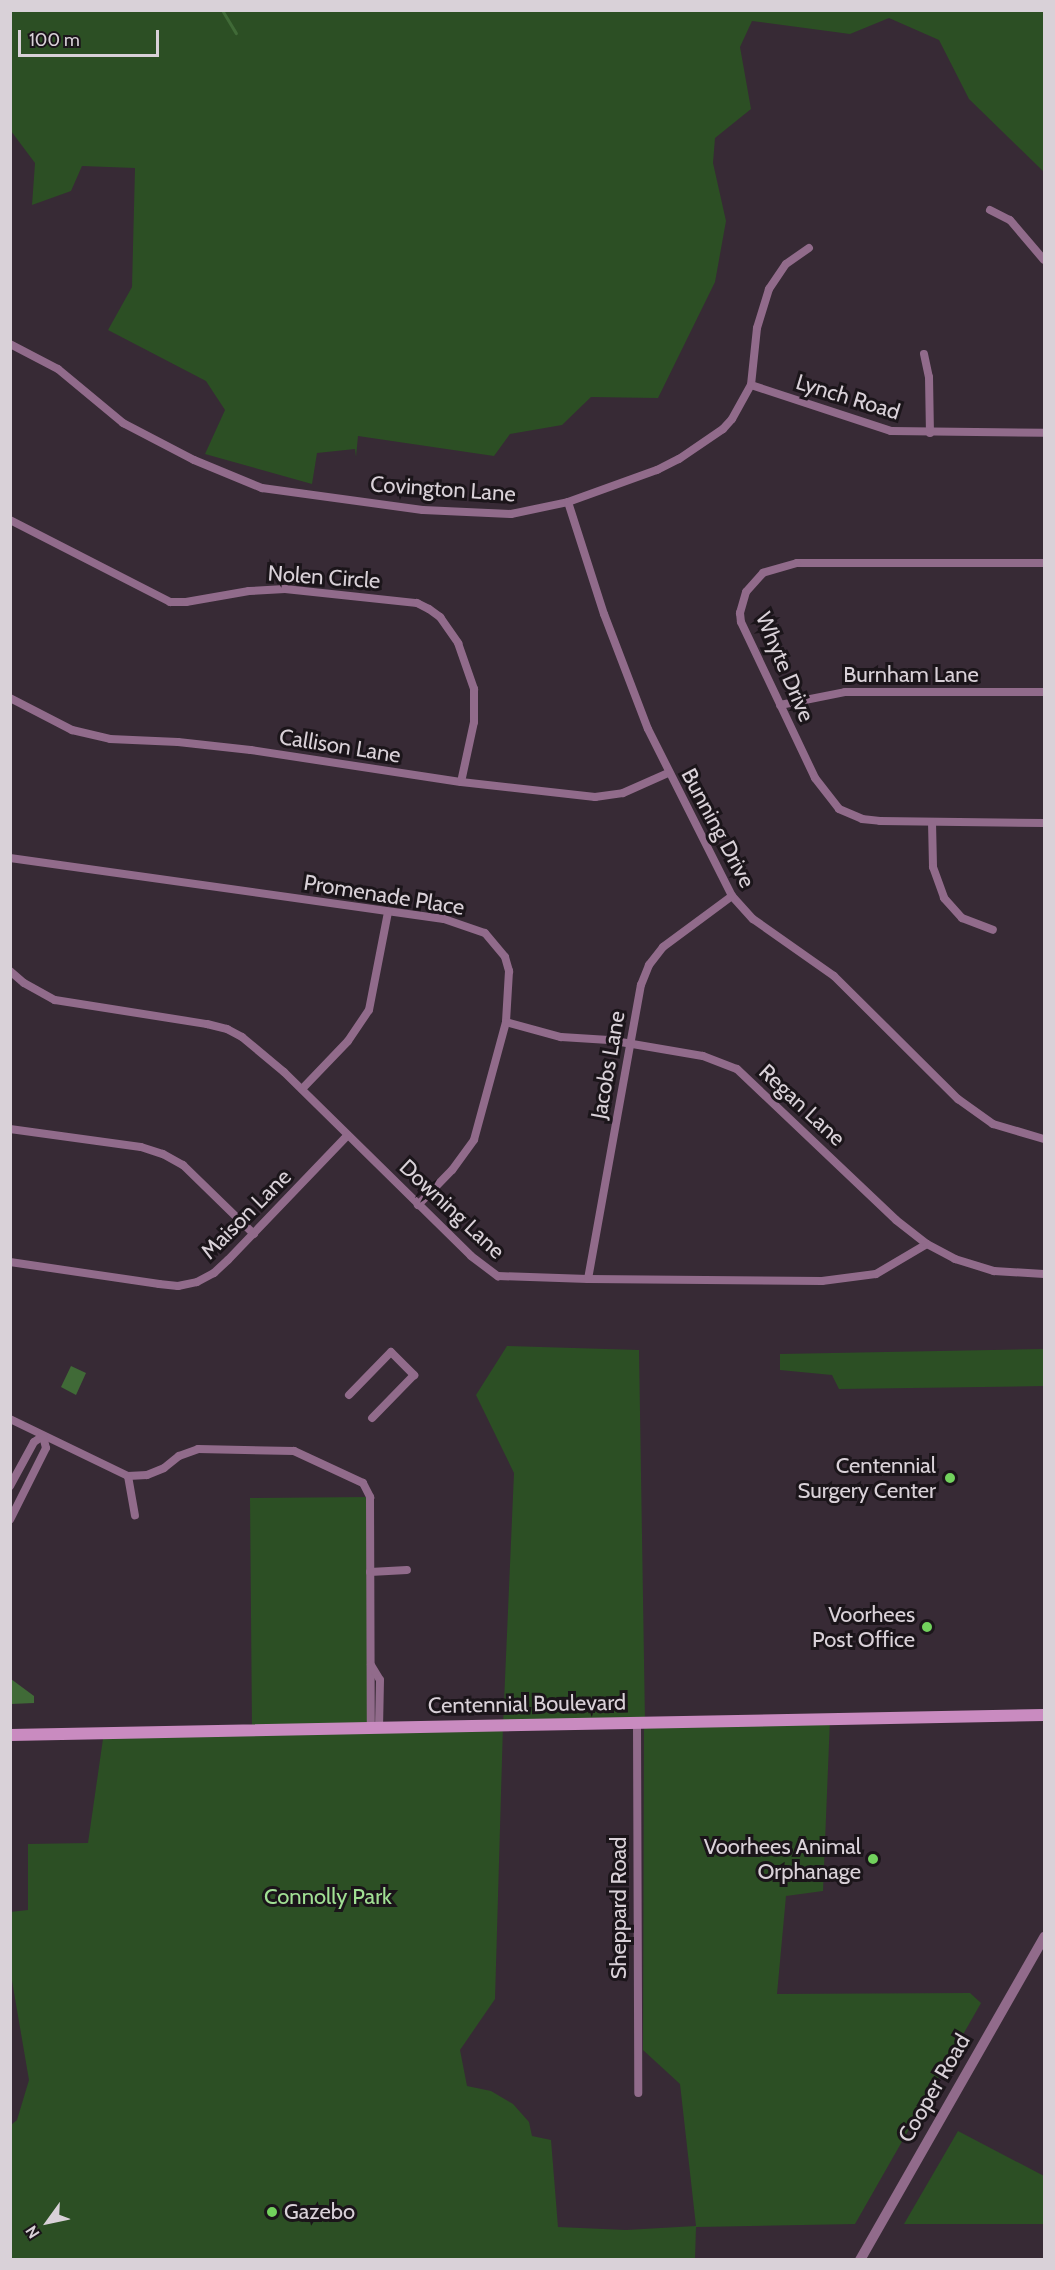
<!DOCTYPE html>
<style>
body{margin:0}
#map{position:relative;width:1055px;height:2270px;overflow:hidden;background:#372a35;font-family:Cabin,sans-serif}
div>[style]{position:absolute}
.green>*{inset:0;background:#2c4f24}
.water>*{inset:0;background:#406a37}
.stream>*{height:3px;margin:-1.5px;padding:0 1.5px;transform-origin:1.5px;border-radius:1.5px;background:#406a37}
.minor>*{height:8px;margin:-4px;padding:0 4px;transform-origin:4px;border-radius:4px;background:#916b8b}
.tertiary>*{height:10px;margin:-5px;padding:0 5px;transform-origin:5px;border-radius:5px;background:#916b8b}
.secondary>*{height:12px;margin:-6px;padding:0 6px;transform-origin:6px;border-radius:6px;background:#c98bc0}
.dots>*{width:16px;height:16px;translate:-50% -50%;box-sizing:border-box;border:3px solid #1b151a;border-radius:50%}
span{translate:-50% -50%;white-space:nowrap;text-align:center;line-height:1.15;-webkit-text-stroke:6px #1b151a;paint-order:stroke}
.street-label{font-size:22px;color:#d9d1d8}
.poi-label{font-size:22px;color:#d9d1d8}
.right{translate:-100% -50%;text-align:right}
.left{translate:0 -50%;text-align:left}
.park-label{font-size:22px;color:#a1e094}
.frame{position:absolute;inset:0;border:12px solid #d9d1d8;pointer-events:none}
.north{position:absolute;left:18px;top:2192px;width:60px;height:60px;-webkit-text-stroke:4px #1b151a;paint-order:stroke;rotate:237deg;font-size:16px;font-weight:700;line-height:24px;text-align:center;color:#d9d1d8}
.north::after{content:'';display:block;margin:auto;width:21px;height:27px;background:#d9d1d8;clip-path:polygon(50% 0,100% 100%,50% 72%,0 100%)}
.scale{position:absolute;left:18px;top:30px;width:141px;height:27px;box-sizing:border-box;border:3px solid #d9d1d8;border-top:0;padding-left:8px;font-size:18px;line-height:21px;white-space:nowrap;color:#d9d1d8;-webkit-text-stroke:4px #1b151a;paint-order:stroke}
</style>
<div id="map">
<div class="green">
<i style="clip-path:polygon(11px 10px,1044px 11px,1044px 172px,969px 99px,939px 40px,889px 18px,850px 34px,752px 21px,740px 47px,751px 109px,715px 138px,713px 163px,726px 221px,715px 282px,658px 398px,591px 397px,562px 425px,510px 434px,494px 456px,358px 436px,356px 457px,355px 449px,317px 453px,312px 484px,205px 454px,225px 410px,206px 381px,108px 330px,132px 287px,135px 168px,82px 166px,71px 191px,32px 205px,35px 163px,11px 131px)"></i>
<i style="clip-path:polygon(evenodd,507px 1346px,639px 1350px,645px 1722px,830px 1719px,823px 1891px,786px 1896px,777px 1994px,970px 1993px,981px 2003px,855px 2224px,696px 2227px,695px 2260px,11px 2260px,11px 2125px,17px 2120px,29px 2080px,11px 1975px,10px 1912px,28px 1910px,28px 1844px,88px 1843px,104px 1732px,252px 1729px,250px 1498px,370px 1497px,371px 1727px,503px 1725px,514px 1473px,476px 1395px,507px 1346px,644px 1722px,643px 2050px,680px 2084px,696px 2226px,626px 2230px,558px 2227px,551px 2140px,532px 2136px,529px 2122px,513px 2104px,491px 2091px,467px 2086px,460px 2050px,495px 1999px,503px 1725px,644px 1722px)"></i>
<i style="clip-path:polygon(1044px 1349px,1044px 1386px,839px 1389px,832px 1375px,780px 1370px,780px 1354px)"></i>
<i style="clip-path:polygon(958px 2131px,1044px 2176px,1044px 2224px,904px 2224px)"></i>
</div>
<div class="water">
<i style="clip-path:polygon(71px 1366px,86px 1373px,76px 1395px,61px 1387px)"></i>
<i style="clip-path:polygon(11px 1679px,34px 1696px,34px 1703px,11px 1704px)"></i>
</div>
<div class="stream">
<i style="left:222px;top:10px;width:27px;rotate:59deg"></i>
</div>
<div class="minor">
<i style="left:990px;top:210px;width:22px;rotate:27deg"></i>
<i style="left:1010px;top:220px;width:52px;rotate:49.6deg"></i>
<i style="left:10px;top:344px;width:54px;rotate:27.5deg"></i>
<i style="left:58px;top:369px;width:85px;rotate:39.7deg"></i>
<i style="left:123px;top:423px;width:80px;rotate:27.5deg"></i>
<i style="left:194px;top:460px;width:74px;rotate:22.4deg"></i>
<i style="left:262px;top:488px;width:162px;rotate:7.8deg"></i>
<i style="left:423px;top:510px;width:88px;rotate:2.6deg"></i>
<i style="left:511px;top:514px;width:58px;rotate:-11.9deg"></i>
<i style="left:568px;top:502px;width:95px;rotate:-19.8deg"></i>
<i style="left:657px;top:470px;width:25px;rotate:-27deg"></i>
<i style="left:679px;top:459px;width:53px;rotate:-34.3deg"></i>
<i style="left:723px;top:429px;width:13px;rotate:-48deg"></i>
<i style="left:732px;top:419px;width:39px;rotate:-61deg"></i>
<i style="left:751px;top:385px;width:57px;rotate:-84deg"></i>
<i style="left:757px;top:328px;width:41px;rotate:-72.9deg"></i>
<i style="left:769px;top:289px;width:30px;rotate:-56deg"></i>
<i style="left:786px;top:264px;width:28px;rotate:-35deg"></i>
<i style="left:924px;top:354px;width:24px;rotate:78deg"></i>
<i style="left:929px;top:377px;width:56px;rotate:89deg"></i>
<i style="left:751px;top:385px;width:147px;rotate:18.2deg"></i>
<i style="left:891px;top:431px;width:153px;rotate:0.7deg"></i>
<i style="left:568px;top:502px;width:118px;rotate:72.2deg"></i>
<i style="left:604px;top:614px;width:123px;rotate:69.1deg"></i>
<i style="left:648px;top:729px;width:187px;rotate:63.3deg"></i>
<i style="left:732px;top:896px;width:31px;rotate:48deg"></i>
<i style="left:753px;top:919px;width:99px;rotate:35.1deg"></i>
<i style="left:834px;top:976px;width:175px;rotate:44.8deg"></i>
<i style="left:958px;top:1099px;width:43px;rotate:35.5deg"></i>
<i style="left:993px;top:1124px;width:53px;rotate:16.4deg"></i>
<i style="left:10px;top:520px;width:180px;rotate:27.1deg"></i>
<i style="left:170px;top:602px;width:16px"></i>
<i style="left:186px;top:602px;width:64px;rotate:-9.9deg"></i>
<i style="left:249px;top:591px;width:36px;rotate:-3deg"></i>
<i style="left:285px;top:589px;width:133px;rotate:6.1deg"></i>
<i style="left:417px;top:603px;width:13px;rotate:27deg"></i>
<i style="left:429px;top:609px;width:14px;rotate:36deg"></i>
<i style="left:440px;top:617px;width:32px;rotate:55deg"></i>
<i style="left:458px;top:643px;width:49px;rotate:70.8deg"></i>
<i style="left:474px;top:689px;width:33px;rotate:90deg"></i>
<i style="left:474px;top:722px;width:61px;rotate:102.2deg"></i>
<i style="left:1044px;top:563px;width:247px;rotate:180deg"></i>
<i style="left:797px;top:563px;width:35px;rotate:164deg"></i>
<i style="left:763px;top:573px;width:25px;rotate:132deg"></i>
<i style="left:746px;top:592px;width:22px;rotate:106deg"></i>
<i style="left:740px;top:613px;width:9px;rotate:84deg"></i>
<i style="left:741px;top:622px;width:173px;rotate:64.6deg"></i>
<i style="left:815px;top:778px;width:39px;rotate:52deg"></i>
<i style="left:839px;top:809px;width:25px;rotate:23deg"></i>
<i style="left:862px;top:819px;width:18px;rotate:6deg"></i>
<i style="left:880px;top:821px;width:164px;rotate:0.7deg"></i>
<i style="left:10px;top:698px;width:70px;rotate:27.3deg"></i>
<i style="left:72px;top:730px;width:39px;rotate:13deg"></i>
<i style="left:110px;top:739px;width:68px;rotate:2.5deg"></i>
<i style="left:178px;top:742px;width:73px;rotate:6.3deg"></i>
<i style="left:251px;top:750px;width:212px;rotate:8.7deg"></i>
<i style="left:461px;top:782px;width:135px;rotate:6.4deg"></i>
<i style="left:595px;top:797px;width:28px;rotate:-8deg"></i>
<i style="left:623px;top:793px;width:49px;rotate:-24deg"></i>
<i style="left:780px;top:705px;width:66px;rotate:-11.3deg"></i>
<i style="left:845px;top:692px;width:199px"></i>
<i style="left:932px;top:822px;width:45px;rotate:88.7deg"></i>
<i style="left:933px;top:867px;width:33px;rotate:70deg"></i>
<i style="left:944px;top:898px;width:27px;rotate:48deg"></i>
<i style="left:962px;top:918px;width:33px;rotate:21deg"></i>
<i style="left:10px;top:858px;width:438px;rotate:8deg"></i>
<i style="left:444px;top:919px;width:43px;rotate:18.9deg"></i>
<i style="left:485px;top:933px;width:31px;rotate:50deg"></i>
<i style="left:505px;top:957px;width:15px;rotate:74deg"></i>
<i style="left:509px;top:971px;width:51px;rotate:93.4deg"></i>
<i style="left:506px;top:1022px;width:122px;rotate:105.2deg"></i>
<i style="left:474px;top:1140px;width:37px;rotate:126deg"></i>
<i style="left:452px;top:1170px;width:49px;rotate:134.2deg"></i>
<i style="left:10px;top:971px;width:18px;rotate:41deg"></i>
<i style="left:24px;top:983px;width:35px;rotate:29deg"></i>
<i style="left:55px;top:1000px;width:154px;rotate:9deg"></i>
<i style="left:207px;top:1024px;width:21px;rotate:14deg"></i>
<i style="left:227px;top:1029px;width:17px;rotate:28deg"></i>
<i style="left:242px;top:1037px;width:55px;rotate:39.8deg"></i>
<i style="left:284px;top:1072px;width:262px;rotate:44.5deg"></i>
<i style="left:471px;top:1256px;width:34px;rotate:37deg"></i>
<i style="left:498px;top:1276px;width:90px;rotate:1.9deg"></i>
<i style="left:588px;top:1279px;width:234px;rotate:0.5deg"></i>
<i style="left:822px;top:1281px;width:54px;rotate:-7.4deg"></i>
<i style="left:876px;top:1274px;width:59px;rotate:-30.5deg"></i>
<i style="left:506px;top:1022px;width:57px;rotate:15.3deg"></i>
<i style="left:561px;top:1037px;width:48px;rotate:3.6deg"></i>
<i style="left:609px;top:1040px;width:95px;rotate:9.7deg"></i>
<i style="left:703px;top:1056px;width:36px;rotate:21deg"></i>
<i style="left:737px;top:1069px;width:219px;rotate:43.5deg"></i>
<i style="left:896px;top:1220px;width:39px;rotate:38deg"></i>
<i style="left:927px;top:1244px;width:32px;rotate:28deg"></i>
<i style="left:955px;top:1259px;width:41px;rotate:17.1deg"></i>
<i style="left:994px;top:1271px;width:50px;rotate:3.4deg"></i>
<i style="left:302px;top:1089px;width:66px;rotate:-46.2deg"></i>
<i style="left:348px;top:1041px;width:37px;rotate:-56deg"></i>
<i style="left:369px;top:1010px;width:100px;rotate:-79deg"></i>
<i style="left:10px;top:1129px;width:132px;rotate:7.8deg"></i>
<i style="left:141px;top:1147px;width:23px;rotate:18deg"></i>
<i style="left:163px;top:1154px;width:23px;rotate:29deg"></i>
<i style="left:183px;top:1165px;width:99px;rotate:44.2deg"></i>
<i style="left:10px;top:1262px;width:151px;rotate:8.4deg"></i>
<i style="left:159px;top:1284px;width:19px;rotate:6deg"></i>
<i style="left:178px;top:1286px;width:19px;rotate:-12deg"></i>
<i style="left:197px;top:1282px;width:19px;rotate:-28deg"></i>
<i style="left:214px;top:1273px;width:19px;rotate:-43deg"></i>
<i style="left:228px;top:1260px;width:173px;rotate:-46.2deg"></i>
<i style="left:588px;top:1279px;width:299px;rotate:-79.8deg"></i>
<i style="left:641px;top:985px;width:22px;rotate:-68deg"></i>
<i style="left:649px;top:965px;width:23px;rotate:-52deg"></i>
<i style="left:663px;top:947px;width:86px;rotate:-36.5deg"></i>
<i style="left:349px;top:1395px;width:60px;rotate:-45.7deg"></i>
<i style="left:391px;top:1352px;width:33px;rotate:45deg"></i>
<i style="left:414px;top:1375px;width:60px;rotate:134.3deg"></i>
<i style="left:10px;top:1419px;width:131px;rotate:25.8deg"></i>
<i style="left:128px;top:1476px;width:19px;rotate:-3deg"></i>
<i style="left:147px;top:1475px;width:18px;rotate:-22deg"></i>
<i style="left:164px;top:1468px;width:19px;rotate:-39deg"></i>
<i style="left:179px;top:1456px;width:20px;rotate:-20deg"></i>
<i style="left:198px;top:1449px;width:96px;rotate:1.2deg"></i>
<i style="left:294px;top:1451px;width:76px;rotate:24.9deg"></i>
<i style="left:363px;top:1483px;width:16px;rotate:63deg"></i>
<i style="left:370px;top:1497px;width:231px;rotate:89.8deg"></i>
<i style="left:128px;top:1476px;width:40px;rotate:80deg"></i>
<i style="left:10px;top:1486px;width:50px;rotate:-61.4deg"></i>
<i style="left:34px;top:1442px;width:11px;rotate:-34deg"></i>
<i style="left:43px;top:1436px;width:12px;rotate:76deg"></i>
<i style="left:46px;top:1448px;width:80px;rotate:116.6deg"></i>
<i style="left:370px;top:1572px;width:37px;rotate:-3deg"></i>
<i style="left:371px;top:1665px;width:17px;rotate:59deg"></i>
<i style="left:380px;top:1680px;width:47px;rotate:91.2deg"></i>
<i style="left:637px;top:1723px;width:370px;rotate:89.8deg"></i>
</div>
<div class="tertiary">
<i style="left:860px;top:2260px;width:372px;rotate:-60.3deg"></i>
</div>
<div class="secondary">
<i style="left:10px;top:1735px;width:1034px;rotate:-1.11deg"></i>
</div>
<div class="dots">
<i style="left:950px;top:1478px;background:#72d25d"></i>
<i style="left:927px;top:1627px;background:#72d25d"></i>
<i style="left:873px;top:1859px;background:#72d25d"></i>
<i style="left:272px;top:2212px;background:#72d25d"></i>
</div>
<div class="street-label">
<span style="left:848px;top:397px;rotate:17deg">Lynch Road</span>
<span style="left:443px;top:489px;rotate:4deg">Covington Lane</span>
<span style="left:324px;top:577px;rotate:4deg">Nolen Circle</span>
<span style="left:785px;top:667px;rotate:67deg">Whyte Drive</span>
<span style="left:911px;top:675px">Burnham Lane</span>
<span style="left:340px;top:746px;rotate:9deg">Callison Lane</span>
<span style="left:718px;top:828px;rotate:62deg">Bunning Drive</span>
<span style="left:384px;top:895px;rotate:9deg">Promenade Place</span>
<span style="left:608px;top:1065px;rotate:-80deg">Jacobs Lane</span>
<span style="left:802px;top:1105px;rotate:43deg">Regan Lane</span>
<span style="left:452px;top:1209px;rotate:43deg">Downing Lane</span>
<span style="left:246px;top:1214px;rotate:-45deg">Maison Lane</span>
<span style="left:527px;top:1704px;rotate:-1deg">Centennial Boulevard</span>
<span style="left:619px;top:1908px;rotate:-90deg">Sheppard Road</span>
<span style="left:934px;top:2088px;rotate:-60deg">Cooper Road</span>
</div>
<div class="poi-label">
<span class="right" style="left:936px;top:1478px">Centennial<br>Surgery Center</span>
<span class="right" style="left:915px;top:1627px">Voorhees<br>Post Office</span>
<span class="right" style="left:861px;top:1859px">Voorhees Animal<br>Orphanage</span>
<span class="left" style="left:284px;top:2212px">Gazebo</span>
</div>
<div class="park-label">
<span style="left:328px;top:1897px">Connolly Park</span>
</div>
<div class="frame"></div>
<div class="north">N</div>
<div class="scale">100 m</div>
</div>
